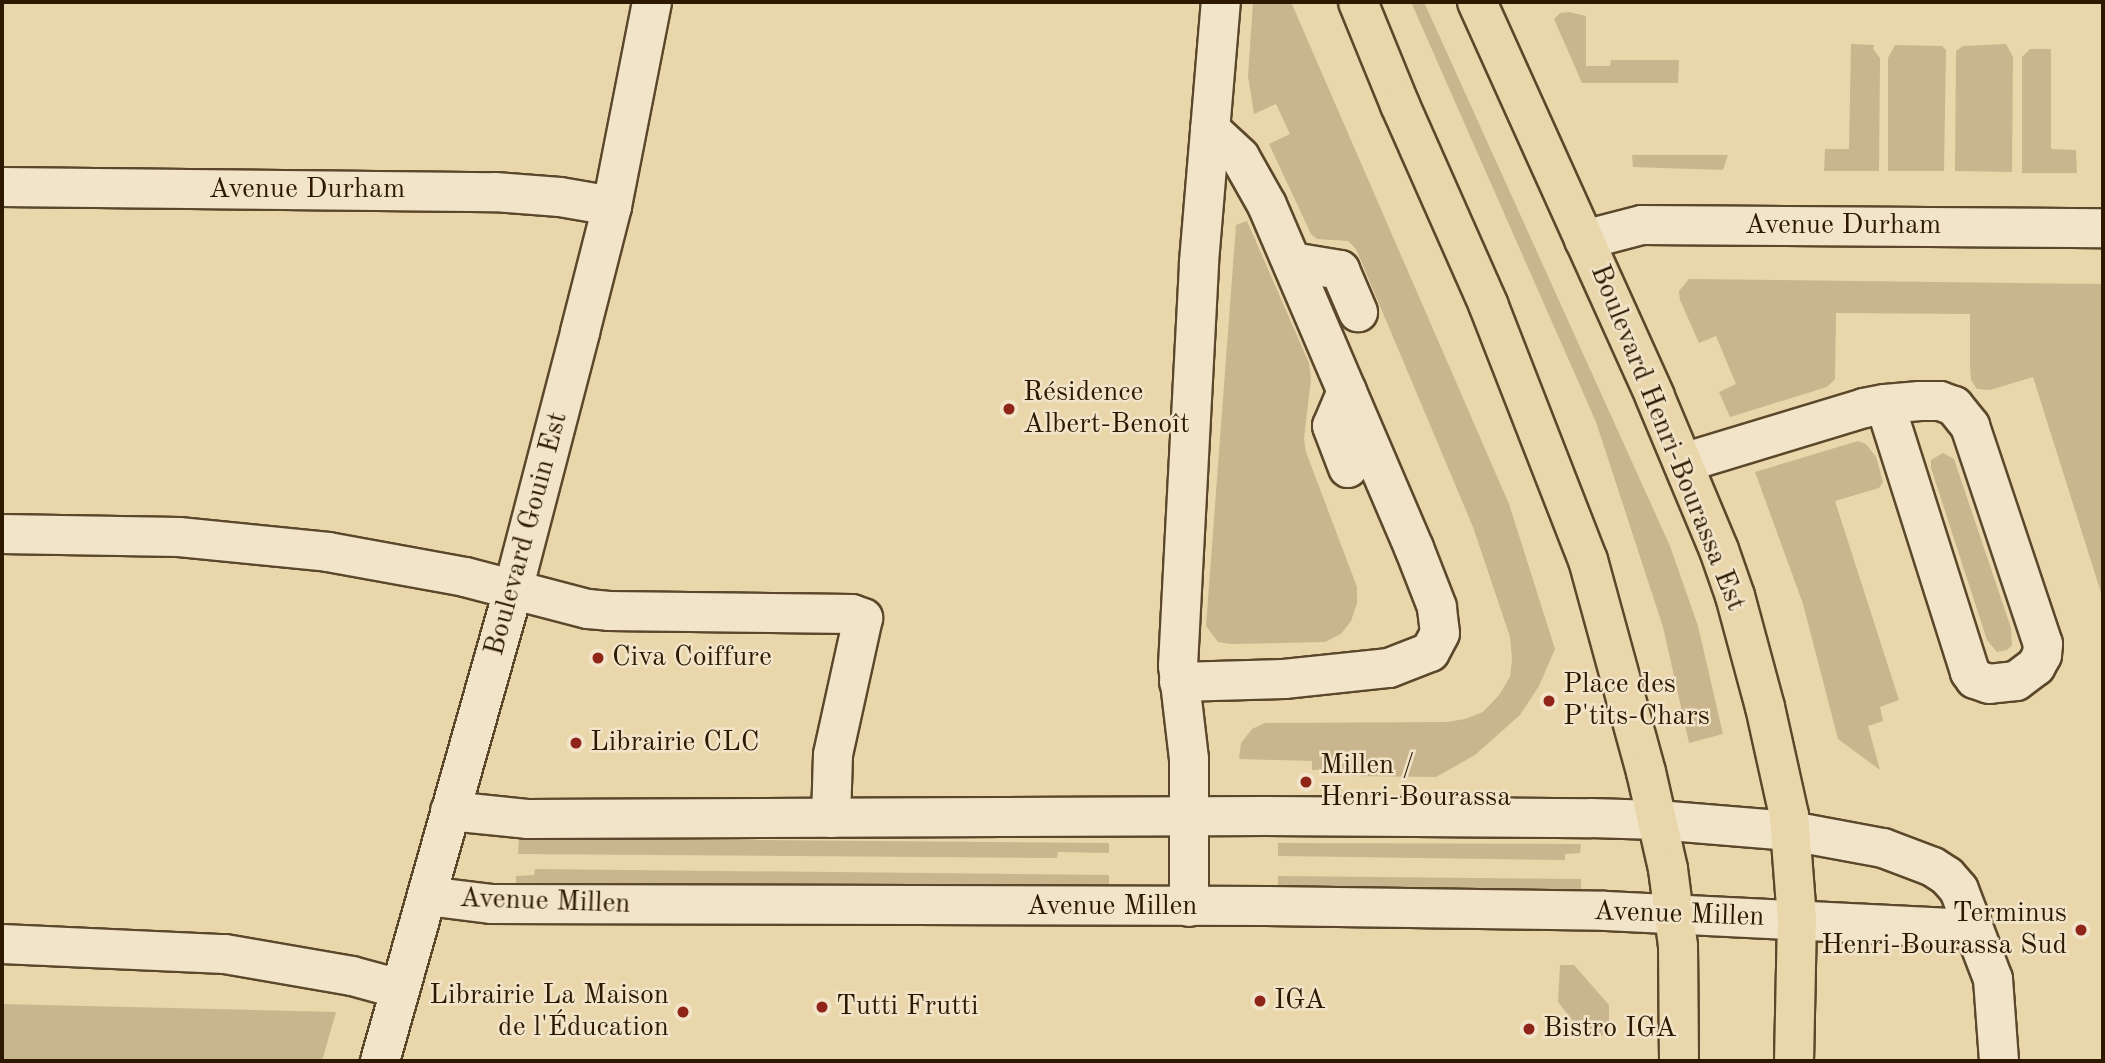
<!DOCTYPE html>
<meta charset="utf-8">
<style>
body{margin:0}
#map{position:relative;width:2105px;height:1063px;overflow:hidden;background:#e9d6ab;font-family:"Old Standard TT",serif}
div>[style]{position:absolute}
.green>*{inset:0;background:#c9b68e}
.roads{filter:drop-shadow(2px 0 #5b482b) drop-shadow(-2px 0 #5b482b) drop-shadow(0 2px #5b482b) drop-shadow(0 -2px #5b482b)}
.minor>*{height:38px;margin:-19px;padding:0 19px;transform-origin:19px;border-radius:19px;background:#f1e4c8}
.major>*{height:38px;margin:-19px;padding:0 19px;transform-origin:19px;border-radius:19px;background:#e9d6ab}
.dots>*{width:19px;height:19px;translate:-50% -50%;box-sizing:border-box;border:4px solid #f1e4c8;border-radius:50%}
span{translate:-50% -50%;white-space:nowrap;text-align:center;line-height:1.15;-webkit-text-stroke:5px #f1e4c8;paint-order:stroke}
.street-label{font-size:28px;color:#2c1900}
.poi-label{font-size:28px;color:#2c1900}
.left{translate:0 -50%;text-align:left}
.right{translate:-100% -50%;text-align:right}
.frame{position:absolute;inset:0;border:4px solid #2c1900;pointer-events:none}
</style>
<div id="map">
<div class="green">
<i style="clip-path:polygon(1253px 2px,1291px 2px,1509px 504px,1555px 649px,1539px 686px,1520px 715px,1475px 755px,1436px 777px,1349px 776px,1347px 769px,1312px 770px,1312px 761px,1239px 759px,1241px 743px,1252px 729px,1265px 723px,1447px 722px,1465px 719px,1483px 712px,1499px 695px,1510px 677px,1512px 659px,1510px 637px,1473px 527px,1356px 249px,1348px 241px,1317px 239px,1311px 234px,1269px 144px,1290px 134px,1276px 104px,1254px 114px,1248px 76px)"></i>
<i style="clip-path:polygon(1411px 2px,1424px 2px,1670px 546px,1698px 626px,1723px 734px,1689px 743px,1663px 627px,1596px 422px)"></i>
<i style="clip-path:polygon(1569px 12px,1586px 16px,1586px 66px,1610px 66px,1611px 60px,1679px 60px,1678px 83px,1582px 83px,1554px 19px,1560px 13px)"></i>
<i style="clip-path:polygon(1851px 44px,1874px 45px,1873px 49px,1880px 58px,1879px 171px,1824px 171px,1825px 149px,1849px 149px)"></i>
<i style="clip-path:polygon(2006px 44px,2013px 57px,2012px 172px,1955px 171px,1956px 51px,1963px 46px)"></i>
<i style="clip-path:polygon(1895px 45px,1942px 46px,1946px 50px,1944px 171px,1888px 171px,1888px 58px)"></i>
<i style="clip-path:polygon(2030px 49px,2051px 49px,2051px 149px,2076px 150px,2077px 173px,2022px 173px,2022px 57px)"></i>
<i style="clip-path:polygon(1632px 155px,1728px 155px,1723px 170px,1633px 167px)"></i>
<i style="clip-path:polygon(1247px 221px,1309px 363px,1311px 379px,1304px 439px,1306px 452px,1357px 587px,1357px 603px,1351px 621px,1341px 634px,1325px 642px,1231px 644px,1218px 642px,1206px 626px,1236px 225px)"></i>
<i style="clip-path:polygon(1689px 279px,2103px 284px,2103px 599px,2033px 377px,1990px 390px,1977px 389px,1971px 380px,1970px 366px,1970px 314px,1836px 313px,1835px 379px,1827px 387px,1730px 417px,1719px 392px,1736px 384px,1716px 336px,1699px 343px,1680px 300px,1679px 291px)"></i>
<i style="clip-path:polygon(1858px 441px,1866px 444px,1876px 457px,1883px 482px,1879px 488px,1835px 501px,1899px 700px,1880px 707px,1883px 721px,1868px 726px,1880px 770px,1838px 739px,1803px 604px,1755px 472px)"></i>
<i style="clip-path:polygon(1943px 453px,1954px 459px,2011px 628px,2012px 645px,2007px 650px,1997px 652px,1987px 640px,1931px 468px,1931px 460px)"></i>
<i style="clip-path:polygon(519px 838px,1109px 843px,1109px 853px,1058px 852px,1057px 858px,518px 854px)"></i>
<i style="clip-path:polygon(1278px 843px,1580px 844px,1581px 844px,1580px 853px,1565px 854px,1565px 860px,1278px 856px)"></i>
<i style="clip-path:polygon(535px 869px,1109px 875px,1109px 887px,516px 884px,516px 876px,534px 875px)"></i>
<i style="clip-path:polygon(1278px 876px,1581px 879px,1581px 892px,1278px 889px)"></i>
<i style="clip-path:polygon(1560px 965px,1574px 965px,1609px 1005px,1609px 1035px,1585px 1036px,1558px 1002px)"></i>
<i style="clip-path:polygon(2px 1004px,336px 1012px,322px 1061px,2px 1061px)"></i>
</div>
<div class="roads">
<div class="minor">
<i style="left:2px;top:187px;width:493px;rotate:0.6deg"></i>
<i style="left:495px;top:192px;width:65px;rotate:4.4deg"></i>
<i style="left:560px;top:197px;width:53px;rotate:9.8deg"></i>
<i style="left:1584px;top:240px;width:60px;rotate:-14.5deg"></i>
<i style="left:1642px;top:225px;width:461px;rotate:0.4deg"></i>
<i style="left:1292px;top:262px;width:49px;rotate:9.5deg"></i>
<i style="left:1340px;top:270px;width:46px;rotate:66.8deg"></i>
<i style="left:1347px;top:391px;width:38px;rotate:113deg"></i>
<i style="left:1332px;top:426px;width:45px;rotate:69.1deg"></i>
<i style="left:1683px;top:463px;width:189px;rotate:-16.9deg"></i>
<i style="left:1864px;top:408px;width:21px;rotate:-11deg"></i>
<i style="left:1885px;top:404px;width:35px;rotate:-5deg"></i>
<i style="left:1920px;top:401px;width:20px"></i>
<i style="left:1940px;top:401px;width:15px;rotate:20deg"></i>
<i style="left:1954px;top:406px;width:26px;rotate:51deg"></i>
<i style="left:1970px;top:426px;width:230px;rotate:71.5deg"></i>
<i style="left:2043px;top:644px;width:11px;rotate:95deg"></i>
<i style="left:2042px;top:655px;width:13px;rotate:119deg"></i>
<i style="left:2036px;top:666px;width:25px;rotate:143deg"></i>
<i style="left:2016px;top:681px;width:27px;rotate:174deg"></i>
<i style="left:1989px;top:684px;width:15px;rotate:-160deg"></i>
<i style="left:1975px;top:679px;width:9px;rotate:-126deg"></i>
<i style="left:1970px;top:672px;width:281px;rotate:-107.6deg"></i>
<i style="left:2px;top:534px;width:177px;rotate:1deg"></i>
<i style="left:179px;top:537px;width:150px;rotate:5.7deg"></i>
<i style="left:328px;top:552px;width:139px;rotate:10.3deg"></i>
<i style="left:465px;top:577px;width:127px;rotate:14.6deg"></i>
<i style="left:588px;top:609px;width:21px;rotate:5deg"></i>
<i style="left:609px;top:611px;width:243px;rotate:0.7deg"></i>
<i style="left:852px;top:614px;width:12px;rotate:20deg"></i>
<i style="left:863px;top:618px;width:140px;rotate:102.4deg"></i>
<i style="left:833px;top:755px;width:63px;rotate:91.8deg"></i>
<i style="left:1179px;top:682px;width:105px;rotate:-1.6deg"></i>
<i style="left:1284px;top:679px;width:106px;rotate:-6deg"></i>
<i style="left:1389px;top:668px;width:44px;rotate:-21.3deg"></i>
<i style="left:1430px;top:652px;width:21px;rotate:-62deg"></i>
<i style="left:1440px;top:633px;width:26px;rotate:-97deg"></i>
<i style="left:1437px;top:607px;width:63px;rotate:-111.3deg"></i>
<i style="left:1414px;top:548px;width:373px;rotate:-113.2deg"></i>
<i style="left:1267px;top:205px;width:55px;rotate:-119.4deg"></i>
<i style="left:1240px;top:157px;width:41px;rotate:-137deg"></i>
<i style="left:450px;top:811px;width:77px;rotate:5.9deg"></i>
<i style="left:527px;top:819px;width:739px;rotate:-0.23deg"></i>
<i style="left:1266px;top:816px;width:325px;rotate:0.4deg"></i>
<i style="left:1591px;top:818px;width:66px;rotate:1.7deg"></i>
<i style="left:1657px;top:820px;width:134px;rotate:4.7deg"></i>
<i style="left:1791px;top:831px;width:94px;rotate:10.5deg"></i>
<i style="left:1883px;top:848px;width:53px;rotate:20.8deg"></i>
<i style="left:1933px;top:867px;width:17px;rotate:33deg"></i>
<i style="left:1947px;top:876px;width:18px;rotate:49deg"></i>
<i style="left:1959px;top:890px;width:95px;rotate:69.1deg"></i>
<i style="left:1993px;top:979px;width:82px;rotate:85.8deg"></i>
<i style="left:427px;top:896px;width:64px;rotate:7.1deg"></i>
<i style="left:491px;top:904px;width:775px;rotate:0.15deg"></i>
<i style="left:1266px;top:906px;width:339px;rotate:0.8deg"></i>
<i style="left:1605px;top:911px;width:368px;rotate:2.8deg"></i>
<i style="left:1189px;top:907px;width:148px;rotate:-90deg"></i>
<i style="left:1189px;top:759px;width:94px;rotate:-96.7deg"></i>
<i style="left:1178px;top:666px;width:405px;rotate:-87deg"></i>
<i style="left:1199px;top:262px;width:261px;rotate:-85.2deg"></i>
<i style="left:2px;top:944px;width:223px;rotate:2.6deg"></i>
<i style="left:225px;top:954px;width:129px;rotate:9.8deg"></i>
<i style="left:352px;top:976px;width:50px;rotate:15.2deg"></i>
<i style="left:380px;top:1061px;width:489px;rotate:-74.2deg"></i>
<i style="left:513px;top:590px;width:267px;rotate:-75.4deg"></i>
<i style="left:580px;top:332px;width:130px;rotate:-75.7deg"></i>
<i style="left:612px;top:206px;width:208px;rotate:-78.9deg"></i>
</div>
<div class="major">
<i style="left:1358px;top:2px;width:111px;rotate:67.8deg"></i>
<i style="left:1400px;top:105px;width:218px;rotate:66.1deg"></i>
<i style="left:1488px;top:304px;width:275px;rotate:68.7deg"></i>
<i style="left:1588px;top:560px;width:220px;rotate:74.7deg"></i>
<i style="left:1646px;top:772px;width:99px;rotate:77.2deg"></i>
<i style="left:1668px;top:869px;width:78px;rotate:82.6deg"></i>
<i style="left:1678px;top:946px;width:115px;rotate:89.5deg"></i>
<i style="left:1477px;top:2px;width:433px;rotate:65.7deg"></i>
<i style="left:1655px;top:397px;width:166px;rotate:67.3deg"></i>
<i style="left:1719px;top:550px;width:49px;rotate:70.8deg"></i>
<i style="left:1735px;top:596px;width:115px;rotate:74.9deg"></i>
<i style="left:1765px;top:707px;width:111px;rotate:77.5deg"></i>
<i style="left:1789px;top:815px;width:104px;rotate:85.6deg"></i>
<i style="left:1797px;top:919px;width:142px;rotate:91.2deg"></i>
</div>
</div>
<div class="dots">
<i style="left:1009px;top:409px;background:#8f2418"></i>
<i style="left:598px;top:658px;background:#8f2418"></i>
<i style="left:1549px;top:701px;background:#8f2418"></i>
<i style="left:576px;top:743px;background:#8f2418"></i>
<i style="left:1306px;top:782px;background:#8f2418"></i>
<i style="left:2081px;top:930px;background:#8f2418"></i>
<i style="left:1260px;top:1001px;background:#8f2418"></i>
<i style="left:822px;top:1007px;background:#8f2418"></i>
<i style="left:683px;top:1012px;background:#8f2418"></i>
<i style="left:1529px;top:1029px;background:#8f2418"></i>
</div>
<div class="street-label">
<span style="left:307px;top:190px">Avenue Durham</span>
<span style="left:1843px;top:226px">Avenue Durham</span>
<span style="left:1667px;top:438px;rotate:68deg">Boulevard Henri-Bourassa Est</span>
<span style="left:527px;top:534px;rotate:-75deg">Boulevard Gouin Est</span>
<span style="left:545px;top:902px;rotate:2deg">Avenue Millen</span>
<span style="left:1112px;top:907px">Avenue Millen</span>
<span style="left:1679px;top:915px;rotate:2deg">Avenue Millen</span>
</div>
<div class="poi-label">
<span class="left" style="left:1023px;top:409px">Résidence<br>Albert-Benoît</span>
<span class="left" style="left:612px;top:658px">Civa Coiffure</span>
<span class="left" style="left:1563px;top:701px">Place des<br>P'tits-Chars</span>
<span class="left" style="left:590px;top:743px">Librairie CLC</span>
<span class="left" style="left:1320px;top:782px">Millen /<br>Henri-Bourassa</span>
<span class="right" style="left:2067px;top:930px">Terminus<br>Henri-Bourassa Sud</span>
<span class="right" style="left:669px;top:1012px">Librairie La Maison<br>de l'Éducation</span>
<span class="left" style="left:1274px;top:1001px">IGA</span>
<span class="left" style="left:836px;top:1007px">Tutti Frutti</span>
<span class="left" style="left:1543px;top:1029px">Bistro IGA</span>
</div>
<div class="frame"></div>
</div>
